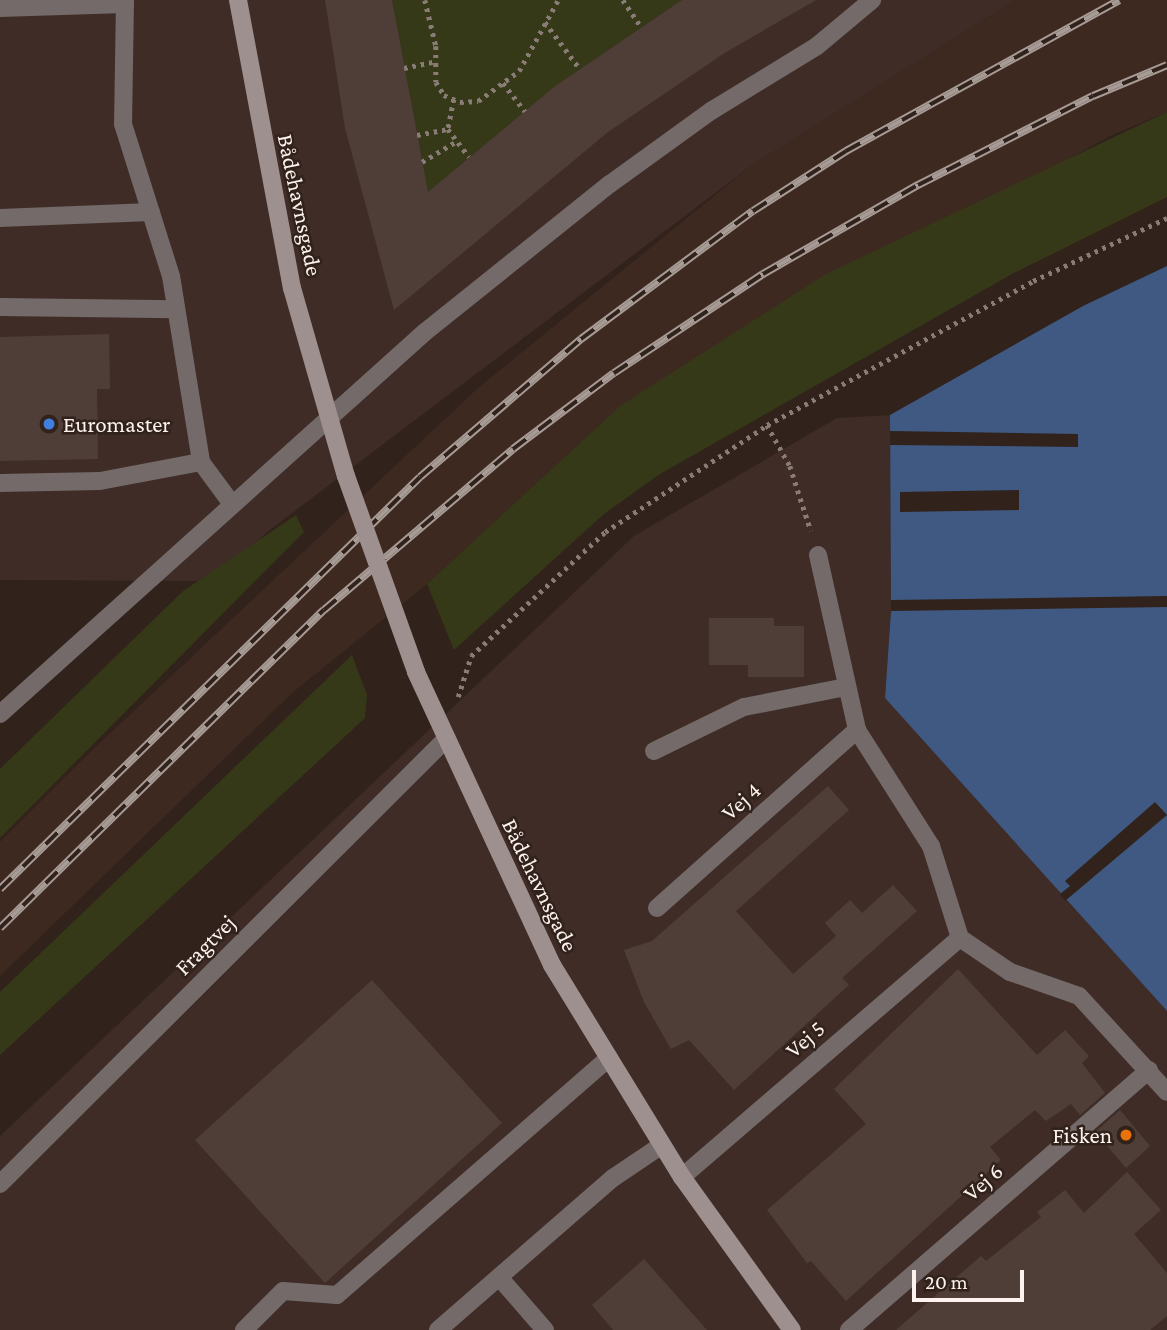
<!DOCTYPE html>
<meta charset="utf-8">
<style>
body{margin:0}
#map{position:relative;width:1167px;height:1330px;overflow:hidden;background:#31221c;font-family:"Crimson Pro",serif}
div>[style]{position:absolute}
.built>*{inset:0;background:#3e2921}
.industrial>*{inset:0;background:#3f2c26}
.green>*{inset:0;background:#353917}
.water>*{inset:0;background:#3f5983}
.pier>*{inset:0;background:#31221c}
.building>*{inset:0;background:#4f3e38}
.path>*{height:4.5px;margin-top:-2.25px;transform-origin:0;background:repeating-linear-gradient(90deg,#897c77 0 3.5px,transparent 0 8.5px)}
.lane>*{height:18px;margin:-9px;padding:0 9px;transform-origin:9px;border-radius:9px;background:#736a69}
.street>*{height:18px;margin:-9px;padding:0 9px;transform-origin:9px;border-radius:9px;background:#736a69}
.secondary>*{height:18px;margin:-9px;padding:0 9px;transform-origin:9px;border-radius:9px;background:#9e908f}
.rail>*{height:8px;margin-top:-4px;transform-origin:0;background:repeating-linear-gradient(90deg,#31221c 0 16px,#a79b96 0 32px);box-sizing:border-box;border-block:2px solid #a79b96}
.secondary-bridge>*{height:18px;margin:-9px;padding:0 9px;transform-origin:9px;border-radius:9px;background:#9e908f}
.dots>*{width:19px;height:19px;translate:-50% -50%;box-sizing:border-box;border:4px solid #31221c;border-radius:50%}
span{translate:-50% -50%;white-space:nowrap;text-align:center;line-height:1.15;-webkit-text-stroke:5px #31221c;paint-order:stroke}
.street-label{font-size:23px;color:#fdf2ee}
.poi-label{font-size:23px;color:#fdf2ee}
.left{translate:0 -50%;text-align:left}
.right{translate:-100% -50%;text-align:right}
.scale{position:absolute;left:912px;top:1270px;width:112px;height:32px;box-sizing:border-box;border:4px solid #fdf2ee;border-top:0;padding-left:9px;font-size:21px;line-height:24px;white-space:nowrap;color:#fdf2ee;-webkit-text-stroke:5px #31221c;paint-order:stroke}
</style>
<div id="map">
<div class="built">
<i style="clip-path:polygon(1015px 0,1167px 0,1167px 112px,1112px 135px,620px 406px,427px 584px,292px 693px,0 976px,0 842px,85px 757px,478px 388px,751px 166px)"></i>
</div>
<div class="industrial">
<i style="clip-path:polygon(0 0,1015px 0,751px 166px,267px 532px,216px 581px,0 580px)"></i>
<i style="clip-path:polygon(890px 415px,891px 611px,885px 698px,1167px 1011px,1167px 1330px,0 1330px,0 1136px,634px 536px,837px 418px)"></i>
</div>
<div class="green">
<i style="clip-path:polygon(392px 0,682px 0,554px 87px,428px 192px)"></i>
<i style="clip-path:polygon(1167px 112px,1167px 197px,1012px 274px,660px 474px,604px 514px,454px 650px,427px 584px,620px 406px,826px 274px)"></i>
<i style="clip-path:polygon(296px 515px,304px 532px,0 838px,0 769px,183px 591px)"></i>
<i style="clip-path:polygon(352px 655px,367px 695px,365px 718px,0 1055px,0 992px)"></i>
</div>
<div class="water">
<i style="clip-path:polygon(1167px 266px,1167px 1011px,885px 698px,891px 611px,890px 415px,1083px 306px)"></i>
</div>
<div class="pier">
<i style="clip-path:polygon(890px 431px,1078px 434px,1078px 447px,890px 445px)"></i>
<i style="clip-path:polygon(1019px 490px,1019px 510px,900px 512px,900px 492px)"></i>
<i style="clip-path:polygon(1167px 596px,1167px 607px,891px 611px,891px 600px)"></i>
<i style="clip-path:polygon(1155px 802px,1167px 815px,1065px 901px,1060px 894px,1070px 886px,1065px 881px)"></i>
</div>
<div class="building">
<i style="clip-path:polygon(325px 0,392px 0,428px 192px,554px 87px,682px 0,816px 0,723px 54px,608px 132px,394px 310px,345px 128px)"></i>
<i style="clip-path:polygon(109px 334px,110px 389px,97px 389px,98px 459px,0 461px,0 337px)"></i>
<i style="clip-path:polygon(709px 618px,774px 618px,774px 626px,804px 626px,804px 677px,748px 677px,748px 665px,709px 665px)"></i>
<i style="clip-path:polygon(828px 786px,849px 810px,736px 911px,793px 974px,836px 936px,825px 923px,850px 900px,862px 913px,893px 885px,917px 911px,842px 978px,849px 985px,734px 1090px,689px 1040px,671px 1049px,644px 1002px,624px 950px,652px 941px)"></i>
<i style="clip-path:polygon(958px 969px,1037px 1055px,1065px 1030px,1089px 1056px,1082px 1063px,1105px 1093px,1080px 1115px,1071px 1104px,1046px 1121px,1035px 1110px,990px 1147px,1001px 1160px,846px 1301px,811px 1261px,807px 1263px,767px 1210px,866px 1124px,834px 1089px)"></i>
<i style="clip-path:polygon(372px 980px,502px 1123px,325px 1283px,195px 1140px)"></i>
<i style="clip-path:polygon(1120px 1110px,1150px 1146px,1126px 1168px,1095px 1132px)"></i>
<i style="clip-path:polygon(1127px 1172px,1161px 1210px,1134px 1234px,1167px 1273px,1167px 1316px,1150px 1330px,896px 1330px,981px 1256px,986px 1261px,1041px 1217px,1037px 1212px,1065px 1190px,1084px 1213px)"></i>
<i style="clip-path:polygon(644px 1259px,707px 1330px,613px 1330px,592px 1305px)"></i>
</div>
<div class="path">
<i style="left:425px;top:0;width:47px;rotate:76.6deg"></i>
<i style="left:436px;top:46px;width:36px;rotate:90deg"></i>
<i style="left:436px;top:82px;width:15px;rotate:58deg"></i>
<i style="left:444px;top:95px;width:17px;rotate:24deg"></i>
<i style="left:460px;top:102px;width:18px;rotate:-3deg"></i>
<i style="left:478px;top:101px;width:51px;rotate:-36.2deg"></i>
<i style="left:519px;top:71px;width:81px;rotate:-61.2deg"></i>
<i style="left:623px;top:0;width:32px;rotate:56deg"></i>
<i style="left:545px;top:22px;width:59px;rotate:53.3deg"></i>
<i style="left:404px;top:68px;width:33px;rotate:-12deg"></i>
<i style="left:503px;top:83px;width:36px;rotate:52deg"></i>
<i style="left:454px;top:99px;width:31px;rotate:101deg"></i>
<i style="left:448px;top:129px;width:35px;rotate:53deg"></i>
<i style="left:417px;top:135px;width:32px;rotate:-11deg"></i>
<i style="left:422px;top:162px;width:41px;rotate:-31deg"></i>
<i style="left:767px;top:425px;width:47px;rotate:60.7deg"></i>
<i style="left:790px;top:466px;width:68px;rotate:72.1deg"></i>
<i style="left:458px;top:697px;width:43px;rotate:-72.4deg"></i>
<i style="left:471px;top:656px;width:183px;rotate:-42.8deg"></i>
<i style="left:605px;top:532px;width:194px;rotate:-33.4deg"></i>
<i style="left:767px;top:425px;width:302px;rotate:-28.4deg"></i>
<i style="left:1033px;top:281px;width:148px;rotate:-25.2deg"></i>
</div>
<div class="lane">
<i style="left:125px;top:0;width:124px;rotate:90.9deg"></i>
<i style="left:123px;top:124px;width:159px;rotate:72.5deg"></i>
<i style="left:171px;top:276px;width:188px;rotate:80.8deg"></i>
<i style="left:201px;top:462px;width:52px;rotate:53.6deg"></i>
<i style="left:0;top:8px;width:125px;rotate:-1.8deg"></i>
<i style="left:0;top:218px;width:151px;rotate:-2.3deg"></i>
<i style="left:0;top:307px;width:176px;rotate:0.7deg"></i>
<i style="left:0;top:483px;width:100px;rotate:-1.1deg"></i>
<i style="left:100px;top:481px;width:103px;rotate:-10.7deg"></i>
<i style="left:0;top:714px;width:571px;rotate:-41.95deg"></i>
<i style="left:425px;top:332px;width:237px;rotate:-38.7deg"></i>
<i style="left:610px;top:184px;width:125px;rotate:-35.9deg"></i>
<i style="left:711px;top:111px;width:124px;rotate:-31.5deg"></i>
<i style="left:817px;top:46px;width:72px;rotate:-39.9deg"></i>
<i style="left:499px;top:1277px;width:70px;rotate:49deg"></i>
<i style="left:244px;top:1330px;width:55px;rotate:-45deg"></i>
<i style="left:283px;top:1291px;width:54px;rotate:4.2deg"></i>
<i style="left:337px;top:1295px;width:361px;rotate:-41.1deg"></i>
<i style="left:438px;top:1330px;width:232px;rotate:-41deg"></i>
<i style="left:613px;top:1178px;width:59px;rotate:-34deg"></i>
</div>
<div class="street">
<i style="left:818px;top:555px;width:179px;rotate:77.4deg"></i>
<i style="left:857px;top:730px;width:138px;rotate:57.5deg"></i>
<i style="left:931px;top:846px;width:96px;rotate:72.5deg"></i>
<i style="left:960px;top:938px;width:60px;rotate:34.2deg"></i>
<i style="left:1010px;top:972px;width:73px;rotate:19.2deg"></i>
<i style="left:1079px;top:996px;width:130px;rotate:47.5deg"></i>
<i style="left:654px;top:751px;width:100px;rotate:-26.1deg"></i>
<i style="left:744px;top:707px;width:104px;rotate:-11.1deg"></i>
<i style="left:657px;top:908px;width:268px;rotate:-41.7deg"></i>
<i style="left:682px;top:1177px;width:367px;rotate:-40.7deg"></i>
<i style="left:0;top:1184px;width:627px;rotate:-44.94deg"></i>
<i style="left:849px;top:1330px;width:397px;rotate:-40.9deg"></i>
</div>
<div class="secondary">
<i style="left:238px;top:0;width:293px;rotate:79.4deg"></i>
<i style="left:416px;top:672px;width:323px;rotate:65.1deg"></i>
<i style="left:552px;top:965px;width:249px;rotate:58.5deg"></i>
<i style="left:682px;top:1177px;width:188px;rotate:54.3deg"></i>
</div>
<div class="rail">
<i style="left:0;top:889px;width:588px;rotate:-44.45deg"></i>
<i style="left:420px;top:477px;width:212px;rotate:-40.6deg"></i>
<i style="left:581px;top:339px;width:214px;rotate:-36.7deg"></i>
<i style="left:753px;top:211px;width:111px;rotate:-32.8deg"></i>
<i style="left:846px;top:151px;width:312px;rotate:-28.9deg"></i>
<i style="left:0;top:928px;width:454px;rotate:-44.5deg"></i>
<i style="left:324px;top:610px;width:248px;rotate:-40.4deg"></i>
<i style="left:513px;top:449px;width:126px;rotate:-37deg"></i>
<i style="left:614px;top:373px;width:179px;rotate:-33.6deg"></i>
<i style="left:763px;top:274px;width:179px;rotate:-29.9deg"></i>
<i style="left:918px;top:185px;width:196px;rotate:-27deg"></i>
<i style="left:1093px;top:96px;width:80px;rotate:-22.7deg"></i>
</div>
<div class="secondary-bridge">
<i style="left:292px;top:288px;width:196px;rotate:74deg"></i>
<i style="left:346px;top:476px;width:208px;rotate:70.3deg"></i>
</div>
<div class="dots">
<i style="left:49px;top:424px;background:#3f7fe0"></i>
<i style="left:1126px;top:1135px;background:#e8710a"></i>
</div>
<div class="street-label">
<span style="left:300px;top:205px;rotate:78deg">Bådehavnsgade</span>
<span style="left:741px;top:801px;rotate:-42deg">Vej 4</span>
<span style="left:540px;top:885px;rotate:64deg">Bådehavnsgade</span>
<span style="left:205px;top:945px;rotate:-45deg">Fragtvej</span>
<span style="left:805px;top:1039px;rotate:-41deg">Vej 5</span>
<span style="left:983px;top:1182px;rotate:-41deg">Vej 6</span>
</div>
<div class="poi-label">
<span class="left" style="left:63px;top:424px">Euromaster</span>
<span class="right" style="left:1112px;top:1135px">Fisken</span>
</div>
<div class="scale">20 m</div>
</div>
